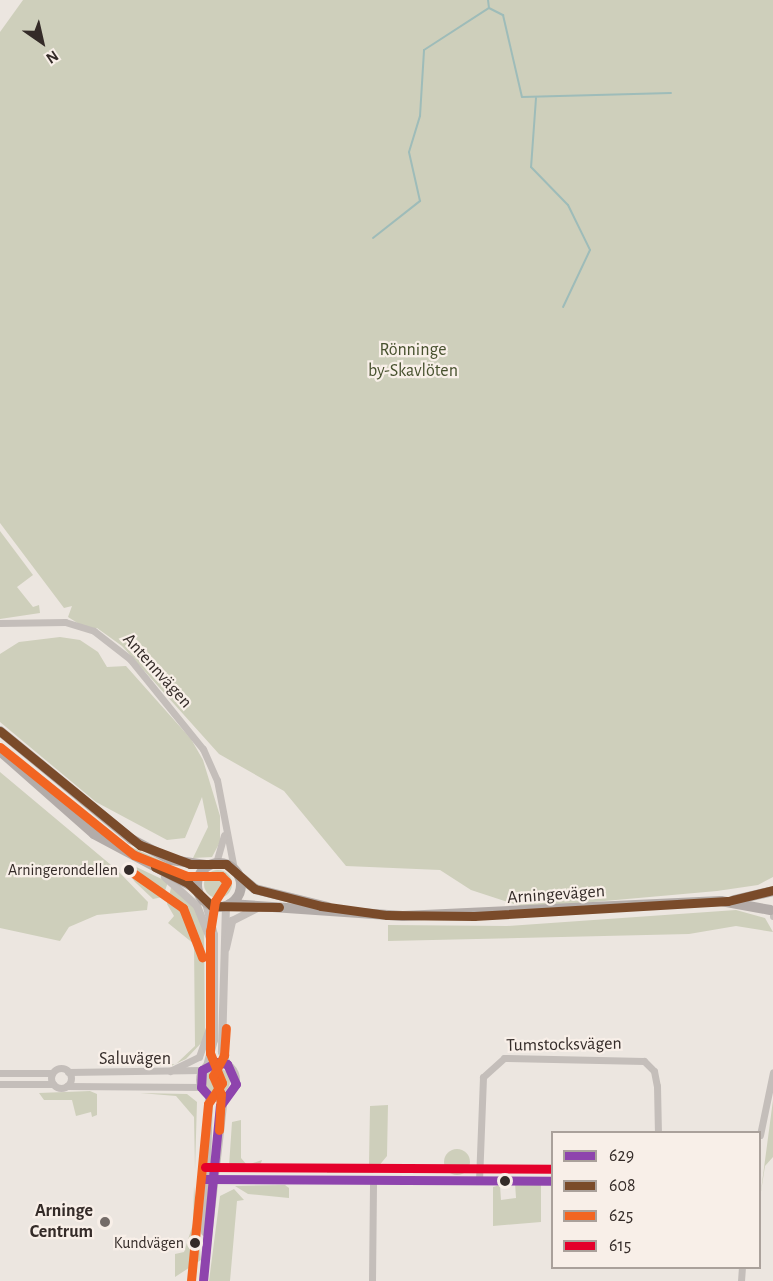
<!DOCTYPE html>
<meta charset="utf-8">
<style>
body{margin:0}
#map{position:relative;width:773px;height:1281px;overflow:hidden;background:#ece6e0;font-family:"Alegreya Sans",sans-serif}
div>[style]{position:absolute}
.green>*{inset:0;background:#cecfbb}
.round{border-radius:50%}
.stream>*{height:2px;margin:-1px;padding:0 1px;transform-origin:1px;border-radius:1px;background:#9ebcb9}
.minor>*{height:7px;margin:-3.5px;padding:0 3.5px;transform-origin:3.5px;border-radius:3.5px;background:#c4beba}
.minor>.ring{margin:-3.5px;padding:0;box-sizing:content-box;background:none;border:7px solid #c4beba;border-radius:50%}
.tertiary>*{height:8px;margin:-4px;padding:0 4px;transform-origin:4px;border-radius:4px;background:#c4beba}
.tertiary>.ring{margin:-4px;padding:0;box-sizing:content-box;background:none;border:8px solid #c4beba;border-radius:50%}
.primary>*{height:10px;margin:-5px;padding:0 5px;transform-origin:5px;border-radius:5px;background:#b3aca9}
.primary>.ring{margin:-5px;padding:0;box-sizing:content-box;background:none;border:10px solid #b3aca9;border-radius:50%}
.bus-1>*{height:9px;margin:-4.5px;padding:0 4.5px;transform-origin:4.5px;border-radius:4.5px;background:#8e44ad}
.bus-2>*{height:9px;margin:-4.5px;padding:0 4.5px;transform-origin:4.5px;border-radius:4.5px;background:#7a4b2a}
.bus-3>*{height:9px;margin:-4.5px;padding:0 4.5px;transform-origin:4.5px;border-radius:4.5px;background:#f26522}
.bus-4>*{height:9px;margin:-4.5px;padding:0 4.5px;transform-origin:4.5px;border-radius:4.5px;background:#e4002b}
.dots>*{width:16px;height:16px;translate:-50% -50%;box-sizing:border-box;border:3px solid #f8efe8;border-radius:50%}
span{translate:-50% -50%;white-space:nowrap;text-align:center;line-height:1.15;-webkit-text-stroke:4.5px #f8efe8;paint-order:stroke}
.bus-label{font-size:16px;color:#342b28}
.right{translate:-100% -50%;text-align:right}
.park-label{font-size:18px;color:#47512e}
.street-label{font-size:18px;color:#342b28}
.poi-label{font-size:18px;color:#342b28;font-weight:700}
.legend{position:absolute;left:551px;top:1131px;width:210px;height:138px;box-sizing:border-box;background:#f8efe8;border:2px solid #aaa19b;margin:0;padding:8px 10px;list-style:none;font-size:18px;color:#342b28}
.legend li{display:flex;align-items:center;gap:12px;height:30px}
.legend b{width:30px;border:2px solid #aaa19b}
.north{position:absolute;left:12px;top:12px;width:60px;height:60px;-webkit-text-stroke:4px #f8efe8;paint-order:stroke;rotate:146deg;font-size:16px;font-weight:700;line-height:24px;text-align:center;color:#342b28}
.north::after{content:'';display:block;margin:auto;width:21px;height:27px;background:#342b28;clip-path:polygon(50% 0,100% 100%,50% 72%,0 100%)}
</style>
<div id="map">
<div class="green">
<i style="clip-path:polygon(23px 0,773px 0,773px 877px,758px 885px,717px 891px,526px 908px,471px 890px,440px 870px,346px 866px,284px 791px,219px 754px,122px 646px,97px 628px,87px 629px,68px 617px,72px 606px,64px 608px,0 523px,0 32px)"></i>
<i style="clip-path:polygon(0 531px,33px 575px,17px 587px,33px 607px,39px 605px,40px 613px,0 619px)"></i>
<i style="clip-path:polygon(60px 637px,80px 640px,98px 652px,107px 667px,126px 666px,191px 739px,203px 760px,220px 816px,220px 842px,212px 857px,193px 858px,208px 827px,202px 797px,185px 838px,167px 840px,96px 802px,0 722px,0 654px,19px 642px)"></i>
<i style="clip-path:polygon(0 739px,83px 814px,131px 847px,169px 864px,167px 869px,103px 833px)"></i>
<i style="clip-path:polygon(0 772px,117px 870px,148px 902px,147px 910px,97px 915px,69px 927px,60px 941px,0 928px)"></i>
<i style="clip-path:polygon(130px 864px,168px 882px,163px 897px,153px 899px,135px 882px,123px 866px)"></i>
<i class="round" style="left:204px;top:870px;width:28px;height:28px"></i>
<i style="clip-path:polygon(172px 884px,192px 904px,204px 928px,205px 1039px,186px 1059px,171px 1066px,143px 1066px,176px 1064px,195px 1046px,194px 944px,168px 923px,174px 916px,167px 904px)"></i>
<i style="clip-path:polygon(736px 910px,765px 918px,773px 932px,736px 926px,689px 934px,388px 941px,388px 925px,507px 926px)"></i>
<i class="round" style="left:204px;top:1068px;width:26px;height:26px"></i>
<i style="clip-path:polygon(90px 1091px,97px 1094px,97px 1115px,92px 1117px,91px 1112px,76px 1116px,72px 1100px,44px 1100px,39px 1093px)"></i>
<i style="clip-path:polygon(140px 1093px,187px 1094px,197px 1102px,195px 1170px,194px 1117px,176px 1096px)"></i>
<i style="clip-path:polygon(773px 1100px,773px 1157px,765px 1166px,760px 1198px)"></i>
<i style="clip-path:polygon(388px 1105px,387px 1156px,373px 1173px,327px 1173px,327px 1168px,369px 1164px,370px 1106px)"></i>
<i style="clip-path:polygon(241px 1120px,241px 1158px,247px 1165px,262px 1160px,258px 1172px,235px 1171px,229px 1166px,232px 1122px)"></i>
<i class="round" style="left:444px;top:1149px;width:26px;height:26px"></i>
<i style="clip-path:polygon(515px 1183px,541px 1183px,541px 1222px,493px 1226px,493px 1187px,500px 1185px,501px 1200px,516px 1198px)"></i>
<i style="clip-path:polygon(285px 1185px,289px 1188px,289px 1198px,248px 1194px,235px 1186px)"></i>
<i style="clip-path:polygon(194px 1186px,201px 1260px,175px 1277px,175px 1254px,184px 1252px,193px 1224px)"></i>
<i style="clip-path:polygon(234px 1189px,244px 1200px,237px 1201px,230px 1281px,209px 1281px,220px 1196px)"></i>
</div>
<div class="stream">
<i style="left:489px;top:8px;width:16px;rotate:27deg"></i>
<i style="left:503px;top:15px;width:84px;rotate:77deg"></i>
<i style="left:522px;top:97px;width:149px;rotate:-1.5deg"></i>
<i style="left:536px;top:98px;width:69px;rotate:94.1deg"></i>
<i style="left:531px;top:167px;width:53px;rotate:45.8deg"></i>
<i style="left:568px;top:205px;width:50px;rotate:63.9deg"></i>
<i style="left:590px;top:250px;width:63px;rotate:115.3deg"></i>
<i style="left:373px;top:238px;width:60px;rotate:-38.2deg"></i>
<i style="left:420px;top:201px;width:50px;rotate:-102.7deg"></i>
<i style="left:409px;top:152px;width:38px;rotate:-73deg"></i>
<i style="left:420px;top:116px;width:66px;rotate:-86.5deg"></i>
<i style="left:424px;top:50px;width:77px;rotate:-32.9deg"></i>
<i style="left:489px;top:8px;width:8px;rotate:-97deg"></i>
</div>
<div class="minor">
<i style="left:0;top:623px;width:65px;rotate:-0.9deg"></i>
<i style="left:65px;top:622px;width:30px;rotate:17deg"></i>
<i style="left:94px;top:631px;width:46px;rotate:37.9deg"></i>
<i style="left:130px;top:659px;width:116px;rotate:51deg"></i>
<i style="left:203px;top:749px;width:34px;rotate:66deg"></i>
<i style="left:217px;top:780px;width:91px;rotate:79.2deg"></i>
<i style="left:216px;top:863px;width:29px;rotate:-74deg"></i>
<i style="left:773px;top:915px;width:1px;rotate:90deg"></i>
<i class="ring" style="left:51px;top:1068px;width:13px;height:13px"></i>
<i style="left:170px;top:1071px;width:32px;rotate:-26deg"></i>
<i style="left:199px;top:1057px;width:40px;rotate:-71.1deg"></i>
<i style="left:68px;top:1072px;width:134px;rotate:-0.9deg"></i>
<i style="left:0;top:1073px;width:52px"></i>
<i style="left:0;top:1084px;width:53px"></i>
<i style="left:67px;top:1086px;width:134px;rotate:0.4deg"></i>
<i style="left:760px;top:1135px;width:64px;rotate:-78.3deg"></i>
<i style="left:210px;top:1179px;width:342px;rotate:0.3deg"></i>
<i style="left:479px;top:1181px;width:104px;rotate:-87.8deg"></i>
<i style="left:483px;top:1077px;width:28px;rotate:-42deg"></i>
<i style="left:504px;top:1058px;width:140px;rotate:1.2deg"></i>
<i style="left:644px;top:1061px;width:14px;rotate:45deg"></i>
<i style="left:654px;top:1071px;width:15px;rotate:79deg"></i>
<i style="left:657px;top:1086px;width:46px;rotate:88.8deg"></i>
<i style="left:372px;top:1281px;width:101px;rotate:-89.4deg"></i>
<i style="left:741px;top:1281px;width:13px;rotate:-86deg"></i>
</div>
<div class="tertiary">
<i style="left:165px;top:877px;width:43px;rotate:42.2deg"></i>
<i style="left:197px;top:906px;width:37px;rotate:68deg"></i>
<i style="left:206px;top:903px;width:33px;rotate:76deg"></i>
<i style="left:214px;top:935px;width:105px;rotate:90deg"></i>
<i style="left:214px;top:1040px;width:27px;rotate:105deg"></i>
<i style="left:226px;top:905px;width:147px;rotate:91.6deg"></i>
<i style="left:222px;top:1052px;width:13px;rotate:67deg"></i>
<i style="left:226px;top:948px;width:28px;rotate:-77deg"></i>
<i style="left:232px;top:921px;width:27px;rotate:-27deg"></i>
<i class="ring" style="left:200px;top:1062px;width:28px;height:28px"></i>
<i style="left:205px;top:1232px;width:136px;rotate:-88.3deg"></i>
<i style="left:203px;top:1281px;width:184px;rotate:-83.5deg"></i>
</div>
<div class="primary">
<i style="left:0;top:731px;width:170px;rotate:39.5deg"></i>
<i style="left:131px;top:839px;width:45px;rotate:27.7deg"></i>
<i style="left:171px;top:860px;width:37px;rotate:8deg"></i>
<i style="left:0;top:751px;width:125px;rotate:41.4deg"></i>
<i style="left:94px;top:834px;width:117px;rotate:28.1deg"></i>
<i class="ring" style="left:197px;top:863px;width:34px;height:34px"></i>
<i style="left:239px;top:876px;width:21px;rotate:39deg"></i>
<i style="left:255px;top:889px;width:75px;rotate:13.9deg"></i>
<i style="left:734px;top:900px;width:40px;rotate:-13deg"></i>
<i style="left:230px;top:904px;width:173px;rotate:4deg"></i>
<i style="left:403px;top:916px;width:318px;rotate:-2.7deg"></i>
<i style="left:721px;top:901px;width:50px;rotate:10.4deg"></i>
</div>
<div class="bus-1">
<i style="left:205px;top:1179px;width:347px;rotate:0.3deg"></i>
<i style="left:203px;top:1281px;width:176px;rotate:-84.5deg"></i>
<i style="left:220px;top:1106px;width:27px;rotate:-54deg"></i>
<i style="left:236px;top:1084px;width:22px;rotate:-114deg"></i>
<i style="left:227px;top:1064px;width:10px;rotate:-169deg"></i>
<i style="left:217px;top:1062px;width:17px;rotate:152deg"></i>
<i style="left:202px;top:1070px;width:17px;rotate:93deg"></i>
<i style="left:201px;top:1087px;width:12px;rotate:48deg"></i>
</div>
<div class="bus-2">
<i style="left:0;top:731px;width:181px;rotate:39.2deg"></i>
<i style="left:140px;top:845px;width:53px;rotate:20.8deg"></i>
<i style="left:190px;top:864px;width:36px"></i>
<i style="left:226px;top:864px;width:38px;rotate:41deg"></i>
<i style="left:255px;top:889px;width:68px;rotate:14.4deg"></i>
<i style="left:321px;top:906px;width:67px;rotate:7.8deg"></i>
<i style="left:387px;top:915px;width:87px;rotate:0.7deg"></i>
<i style="left:474px;top:916px;width:254px;rotate:-3.4deg"></i>
<i style="left:728px;top:901px;width:46px;rotate:-13.7deg"></i>
<i style="left:155px;top:867px;width:37px;rotate:26deg"></i>
<i style="left:188px;top:883px;width:33px;rotate:44deg"></i>
<i style="left:212px;top:906px;width:67px;rotate:0.9deg"></i>
</div>
<div class="bus-3">
<i style="left:0;top:747px;width:172px;rotate:38.9deg"></i>
<i style="left:134px;top:855px;width:57px;rotate:21.6deg"></i>
<i style="left:187px;top:876px;width:34px"></i>
<i style="left:221px;top:876px;width:8px;rotate:45deg"></i>
<i style="left:227px;top:882px;width:22px;rotate:122deg"></i>
<i style="left:215px;top:901px;width:30px;rotate:99deg"></i>
<i style="left:210px;top:931px;width:122px;rotate:90deg"></i>
<i style="left:210px;top:1053px;width:32px;rotate:68deg"></i>
<i style="left:222px;top:1083px;width:25px;rotate:124deg"></i>
<i style="left:208px;top:1104px;width:177px;rotate:95.5deg"></i>
<i style="left:129px;top:870px;width:66px;rotate:35.1deg"></i>
<i style="left:183px;top:908px;width:53px;rotate:68.8deg"></i>
<i style="left:219px;top:1130px;width:36px;rotate:-87deg"></i>
<i style="left:221px;top:1094px;width:20px;rotate:-114deg"></i>
<i style="left:213px;top:1076px;width:24px;rotate:-62deg"></i>
<i style="left:224px;top:1055px;width:27px;rotate:-86deg"></i>
</div>
<div class="bus-4">
<i style="left:205px;top:1167px;width:347px;rotate:0.3deg"></i>
</div>
<div class="dots">
<i style="left:129px;top:870px;background:#342b28"></i>
<i style="left:505px;top:1181px;background:#342b28"></i>
<i style="left:105px;top:1222px;background:#746c68"></i>
<i style="left:195px;top:1243px;background:#342b28"></i>
</div>
<div class="bus-label">
<span class="right" style="left:118px;top:870px">Arningerondellen</span>
<span class="right" style="left:184px;top:1243px">Kundvägen</span>
</div>
<div class="park-label">
<span style="left:413px;top:361px">Rönninge<br>by-Skavlöten</span>
</div>
<div class="street-label">
<span style="left:157px;top:671px;rotate:48deg">Antennvägen</span>
<span style="left:556px;top:895px;rotate:-4deg">Arningevägen</span>
<span style="left:564px;top:1045px;rotate:-1deg">Tumstocksvägen</span>
<span style="left:135px;top:1059px">Saluvägen</span>
</div>
<div class="poi-label">
<span class="right" style="left:93px;top:1222px">Arninge<br>Centrum</span>
</div>
<ul class="legend">
<li><b style="height:8px;background:#8e44ad"></b>629</li>
<li><b style="height:8px;background:#7a4b2a"></b>608</li>
<li><b style="height:8px;background:#f26522"></b>625</li>
<li><b style="height:8px;background:#e4002b"></b>615</li>
</ul>
<div class="north">N</div>
</div>
